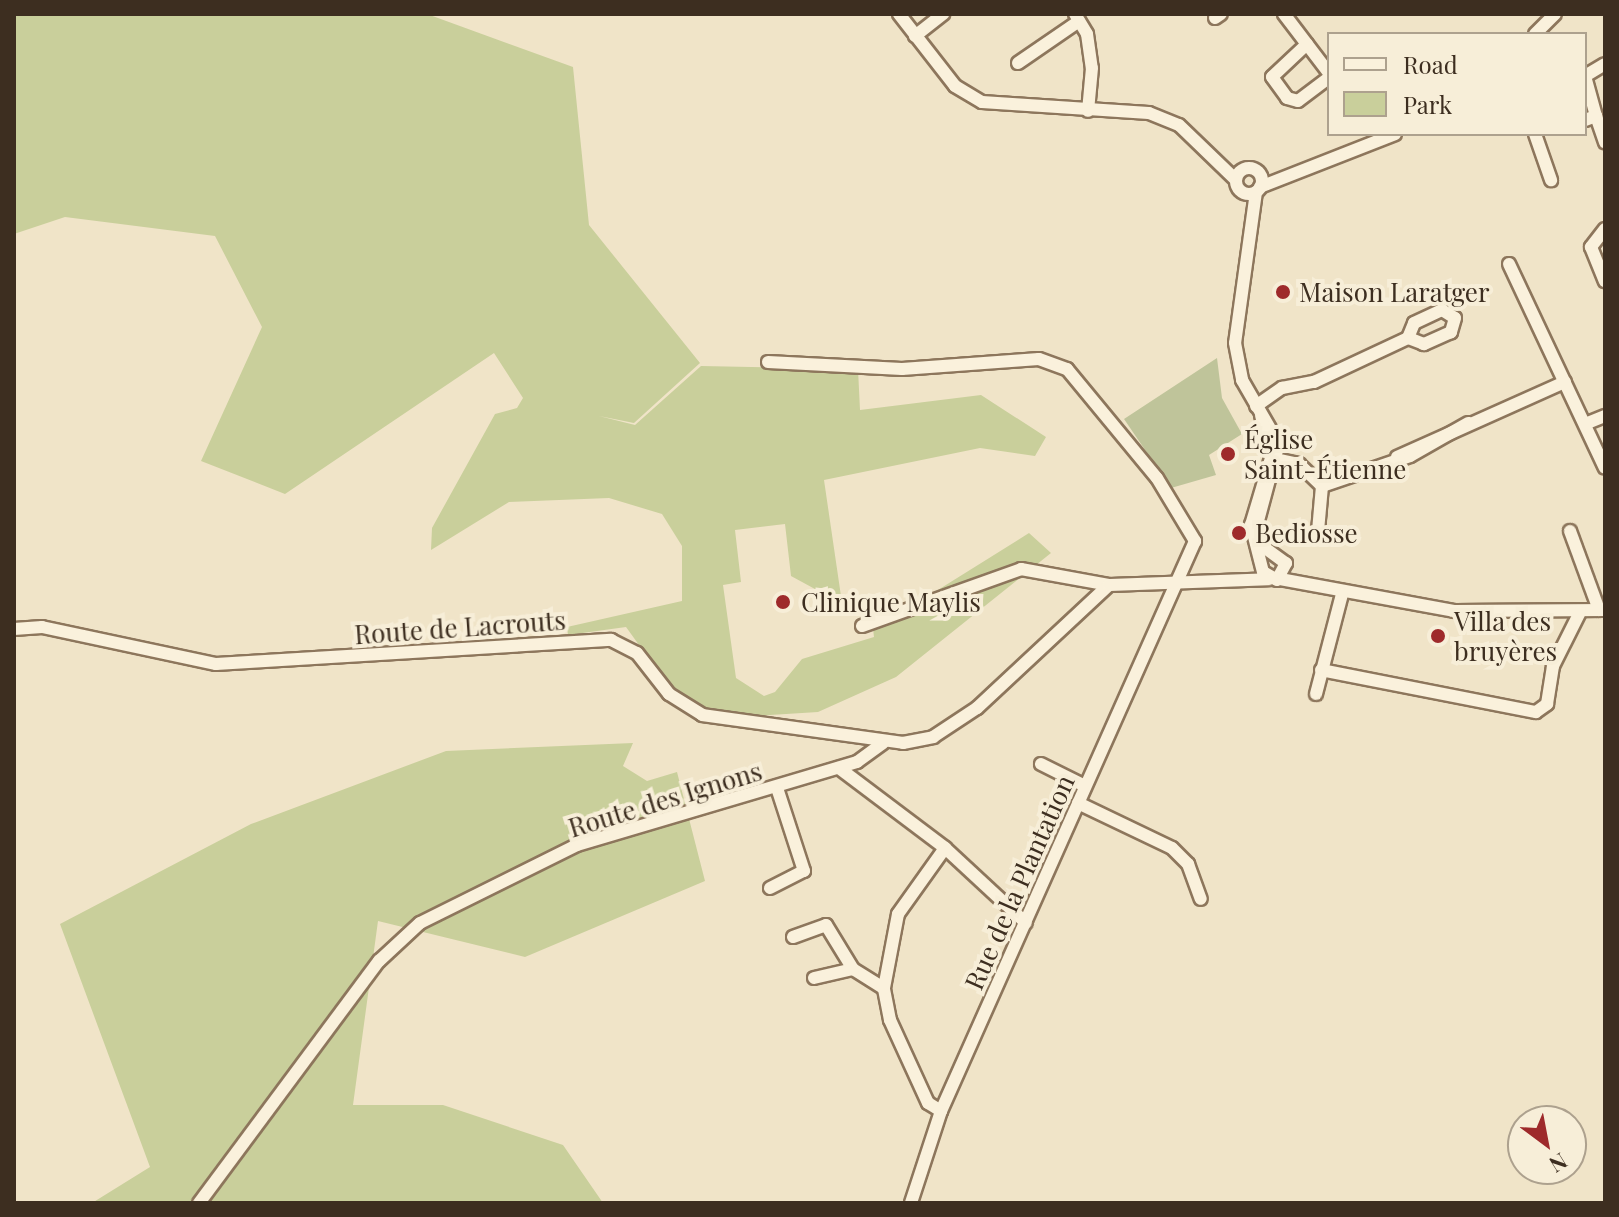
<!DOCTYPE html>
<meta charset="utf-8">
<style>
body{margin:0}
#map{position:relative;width:1619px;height:1217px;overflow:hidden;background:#f0e4c8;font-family:"Playfair Display",serif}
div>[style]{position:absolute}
.green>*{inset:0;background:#c9cf9b}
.cemetery>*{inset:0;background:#bfc49a}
.roads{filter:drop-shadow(2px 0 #8d765c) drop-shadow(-2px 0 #8d765c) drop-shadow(0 2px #8d765c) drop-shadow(0 -2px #8d765c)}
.minor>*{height:12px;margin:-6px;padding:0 6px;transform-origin:6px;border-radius:6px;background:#faf1dc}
.minor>.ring{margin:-6px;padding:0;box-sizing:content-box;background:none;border:12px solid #faf1dc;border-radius:50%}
.dots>*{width:22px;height:22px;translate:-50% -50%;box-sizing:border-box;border:4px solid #f7eed8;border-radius:50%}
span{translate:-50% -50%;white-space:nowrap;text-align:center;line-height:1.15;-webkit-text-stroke:8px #f7eed8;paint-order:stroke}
.poi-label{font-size:26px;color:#3d2e20}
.left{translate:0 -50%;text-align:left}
.street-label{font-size:26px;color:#3d2e20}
.frame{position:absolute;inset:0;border:16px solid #3d2e20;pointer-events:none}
.legend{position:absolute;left:1327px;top:32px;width:260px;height:104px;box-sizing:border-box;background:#f7eed8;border:2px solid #ada18e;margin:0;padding:10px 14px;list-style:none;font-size:24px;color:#3d2e20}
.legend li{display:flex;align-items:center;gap:16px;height:40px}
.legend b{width:40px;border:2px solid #ada18e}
.north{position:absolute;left:1507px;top:1105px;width:80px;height:80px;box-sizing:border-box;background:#f7eed8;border:2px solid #ada18e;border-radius:50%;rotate:148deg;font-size:22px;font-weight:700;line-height:32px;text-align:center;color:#3d2e20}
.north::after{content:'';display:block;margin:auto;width:28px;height:36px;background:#9e2a2b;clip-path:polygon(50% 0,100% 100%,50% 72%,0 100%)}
</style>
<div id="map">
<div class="green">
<i style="clip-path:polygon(evenodd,14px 14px,427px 14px,573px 67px,589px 225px,700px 363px,634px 423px,599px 416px,635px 425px,701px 366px,858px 369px,860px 410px,981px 395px,1046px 437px,1035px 456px,980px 448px,824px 480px,842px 603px,885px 623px,1029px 533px,1051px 553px,896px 677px,818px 712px,740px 717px,703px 713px,673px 692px,626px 627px,568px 635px,567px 627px,682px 601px,682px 546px,662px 514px,609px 498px,509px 502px,431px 550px,432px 528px,495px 414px,517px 408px,523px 398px,494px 353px,285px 494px,201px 461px,262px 327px,215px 236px,65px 217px,14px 234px,14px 14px,785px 524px,791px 576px,872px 620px,874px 637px,802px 659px,775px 692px,764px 696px,736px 678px,723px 585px,741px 582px,735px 530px,785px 524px)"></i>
<i style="clip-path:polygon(633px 743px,623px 766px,647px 781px,677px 772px,705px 881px,525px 957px,378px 921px,353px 1105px,443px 1105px,563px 1145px,603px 1203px,92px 1203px,150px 1167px,60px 924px,251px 824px,446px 751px)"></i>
</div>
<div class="cemetery">
<i style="clip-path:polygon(1217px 358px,1222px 398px,1242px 434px,1209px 455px,1216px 475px,1171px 488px,1124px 419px)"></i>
</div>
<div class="roads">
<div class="minor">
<i style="left:899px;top:14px;width:91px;rotate:52.1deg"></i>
<i style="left:955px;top:86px;width:31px;rotate:31deg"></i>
<i style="left:982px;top:102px;width:167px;rotate:3.8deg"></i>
<i style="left:1149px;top:113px;width:32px;rotate:22deg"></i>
<i style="left:1179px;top:125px;width:78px;rotate:44deg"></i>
<i style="left:1075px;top:14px;width:23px;rotate:59deg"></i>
<i style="left:1087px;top:34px;width:34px;rotate:82deg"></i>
<i style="left:1092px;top:68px;width:43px;rotate:95.3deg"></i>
<i style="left:1284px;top:14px;width:74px;rotate:52.7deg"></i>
<i style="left:1215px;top:18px;width:7px;rotate:-34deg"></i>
<i style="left:1535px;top:34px;width:28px;rotate:-45deg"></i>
<i style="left:915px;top:36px;width:36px;rotate:-38deg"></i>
<i style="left:1307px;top:44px;width:48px;rotate:136.7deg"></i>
<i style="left:1272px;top:77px;width:26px;rotate:54deg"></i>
<i style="left:1287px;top:98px;width:11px;rotate:15deg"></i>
<i style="left:1298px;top:101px;width:39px;rotate:-37deg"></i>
<i style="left:1018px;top:63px;width:74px;rotate:-34.5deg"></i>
<i style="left:1596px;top:116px;width:41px;rotate:-105.4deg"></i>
<i style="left:1585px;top:76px;width:23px;rotate:-31deg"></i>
<i style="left:1585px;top:120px;width:12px;rotate:-20deg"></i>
<i style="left:1596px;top:116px;width:28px;rotate:71deg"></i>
<i style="left:1535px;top:134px;width:49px;rotate:70.8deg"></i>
<i class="ring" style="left:1236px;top:168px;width:14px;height:14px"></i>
<i style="left:1260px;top:187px;width:145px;rotate:-21.4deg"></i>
<i style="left:1256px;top:192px;width:152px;rotate:97.9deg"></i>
<i style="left:1235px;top:343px;width:38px;rotate:79deg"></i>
<i style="left:1242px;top:380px;width:60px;rotate:60deg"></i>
<i style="left:1272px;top:432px;width:19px;rotate:74deg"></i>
<i style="left:1277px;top:450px;width:73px;rotate:105deg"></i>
<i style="left:1258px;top:521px;width:28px;rotate:75deg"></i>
<i style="left:1265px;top:548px;width:26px;rotate:36deg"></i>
<i style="left:1286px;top:563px;width:19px;rotate:118deg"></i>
<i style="left:1277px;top:580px;width:16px;rotate:-150deg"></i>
<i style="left:1263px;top:572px;width:49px;rotate:-104.3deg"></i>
<i style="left:1251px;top:525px;width:70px;rotate:-73.4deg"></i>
<i style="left:1271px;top:458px;width:44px;rotate:-103.1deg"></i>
<i style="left:1605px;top:229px;width:23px;rotate:128deg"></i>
<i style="left:1591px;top:247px;width:37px;rotate:68deg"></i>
<i style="left:1509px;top:264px;width:225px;rotate:64.8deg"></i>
<i style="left:1442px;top:310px;width:15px;rotate:32deg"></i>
<i style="left:1455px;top:318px;width:15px;rotate:106deg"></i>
<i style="left:1451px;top:332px;width:30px;rotate:156deg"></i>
<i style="left:1424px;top:344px;width:17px;rotate:-159deg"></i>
<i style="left:1408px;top:338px;width:16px;rotate:-68deg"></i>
<i style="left:1414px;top:323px;width:31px;rotate:-25deg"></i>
<i style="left:768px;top:362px;width:134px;rotate:3deg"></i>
<i style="left:902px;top:369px;width:137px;rotate:-4.2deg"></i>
<i style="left:1039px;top:359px;width:30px;rotate:20deg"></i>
<i style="left:1067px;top:369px;width:141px;rotate:50.5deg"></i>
<i style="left:1157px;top:478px;width:74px;rotate:58.9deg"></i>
<i style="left:1195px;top:541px;width:624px;rotate:114.02deg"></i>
<i style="left:941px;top:1111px;width:97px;rotate:108.1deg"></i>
<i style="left:1256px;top:406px;width:32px;rotate:-35deg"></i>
<i style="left:1282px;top:388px;width:33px;rotate:-11deg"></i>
<i style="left:1314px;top:382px;width:104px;rotate:-25.1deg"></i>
<i style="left:1585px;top:424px;width:22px;rotate:-22deg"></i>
<i style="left:1397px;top:457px;width:184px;rotate:-24.1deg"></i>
<i style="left:1271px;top:458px;width:29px;rotate:12deg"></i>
<i style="left:1299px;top:464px;width:32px;rotate:44deg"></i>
<i style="left:1322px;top:486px;width:93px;rotate:-18.8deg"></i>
<i style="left:1410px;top:456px;width:67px;rotate:-29.6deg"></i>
<i style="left:1318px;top:531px;width:45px;rotate:-84.9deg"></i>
<i style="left:1570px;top:531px;width:84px;rotate:69.8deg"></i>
<i style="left:1280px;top:579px;width:178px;rotate:10.4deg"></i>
<i style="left:1455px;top:611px;width:150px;rotate:-0.4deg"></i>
<i style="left:862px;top:626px;width:169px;rotate:-19.7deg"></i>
<i style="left:1021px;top:569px;width:89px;rotate:10.3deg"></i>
<i style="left:14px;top:629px;width:28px;rotate:-4deg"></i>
<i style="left:42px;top:627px;width:178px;rotate:12deg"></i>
<i style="left:216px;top:664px;width:396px;rotate:-3.5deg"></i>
<i style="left:611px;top:640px;width:29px;rotate:27deg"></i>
<i style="left:637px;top:653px;width:52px;rotate:52deg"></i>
<i style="left:669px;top:694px;width:39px;rotate:32deg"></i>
<i style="left:702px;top:715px;width:203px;rotate:7.9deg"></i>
<i style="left:903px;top:743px;width:31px;rotate:-11deg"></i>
<i style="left:933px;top:737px;width:53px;rotate:-33.4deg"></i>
<i style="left:977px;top:708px;width:180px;rotate:-43deg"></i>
<i style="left:1109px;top:585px;width:160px;rotate:-2.1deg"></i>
<i style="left:1321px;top:670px;width:219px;rotate:11.1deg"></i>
<i style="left:1536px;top:712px;width:14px;rotate:-36deg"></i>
<i style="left:1547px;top:704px;width:38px;rotate:-81deg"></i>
<i style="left:1553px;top:666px;width:60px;rotate:-63.4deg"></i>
<i style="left:1316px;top:694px;width:103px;rotate:-75.4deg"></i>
<i style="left:1041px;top:764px;width:49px;rotate:26.6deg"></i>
<i style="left:839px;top:768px;width:133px;rotate:37deg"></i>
<i style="left:945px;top:848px;width:110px;rotate:42.8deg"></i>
<i style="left:1078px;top:803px;width:104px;rotate:25.6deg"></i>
<i style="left:1172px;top:848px;width:23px;rotate:45deg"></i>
<i style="left:1188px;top:864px;width:37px;rotate:70deg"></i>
<i style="left:770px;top:888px;width:38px;rotate:-27deg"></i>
<i style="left:804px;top:871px;width:87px;rotate:-108deg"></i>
<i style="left:793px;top:937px;width:35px;rotate:-20deg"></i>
<i style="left:826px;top:925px;width:52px;rotate:58.5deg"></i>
<i style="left:853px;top:969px;width:36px;rotate:32deg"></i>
<i style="left:814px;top:978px;width:40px;rotate:-13deg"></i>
<i style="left:941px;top:1111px;width:15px;rotate:-148deg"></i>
<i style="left:928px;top:1103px;width:91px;rotate:-114.6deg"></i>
<i style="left:890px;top:1020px;width:33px;rotate:-101deg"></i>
<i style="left:884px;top:988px;width:75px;rotate:-79.3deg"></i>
<i style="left:898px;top:914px;width:81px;rotate:-54.5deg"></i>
<i style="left:199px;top:1203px;width:302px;rotate:-53.4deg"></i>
<i style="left:379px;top:961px;width:56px;rotate:-42.8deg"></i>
<i style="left:420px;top:923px;width:175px;rotate:-26.4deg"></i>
<i style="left:577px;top:845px;width:292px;rotate:-16.5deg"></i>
<i style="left:857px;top:762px;width:32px;rotate:-36deg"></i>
</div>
</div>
<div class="dots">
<i style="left:1283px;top:292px;background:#9e2a2b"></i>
<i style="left:1228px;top:454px;background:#9e2a2b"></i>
<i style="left:1239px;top:533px;background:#9e2a2b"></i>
<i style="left:783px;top:602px;background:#9e2a2b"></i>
<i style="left:1438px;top:636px;background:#9e2a2b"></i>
</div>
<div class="poi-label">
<span class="left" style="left:1299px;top:292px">Maison Laratger</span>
<span class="left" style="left:1244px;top:454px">Église<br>Saint-Étienne</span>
<span class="left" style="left:1255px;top:533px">Bediosse</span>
<span class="left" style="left:801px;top:602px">Clinique Maylis</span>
<span class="left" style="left:1454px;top:636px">Villa des<br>bruyères</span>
</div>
<div class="street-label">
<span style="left:460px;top:627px;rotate:-4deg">Route de Lacrouts</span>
<span style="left:665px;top:799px;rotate:-17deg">Route des Ignons</span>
<span style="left:1019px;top:882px;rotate:-66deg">Rue de la Plantation</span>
</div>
<div class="frame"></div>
<ul class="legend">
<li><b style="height:10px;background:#faf1dc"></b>Road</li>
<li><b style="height:22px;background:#c9cf9b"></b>Park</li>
</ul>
<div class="north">N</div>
</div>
